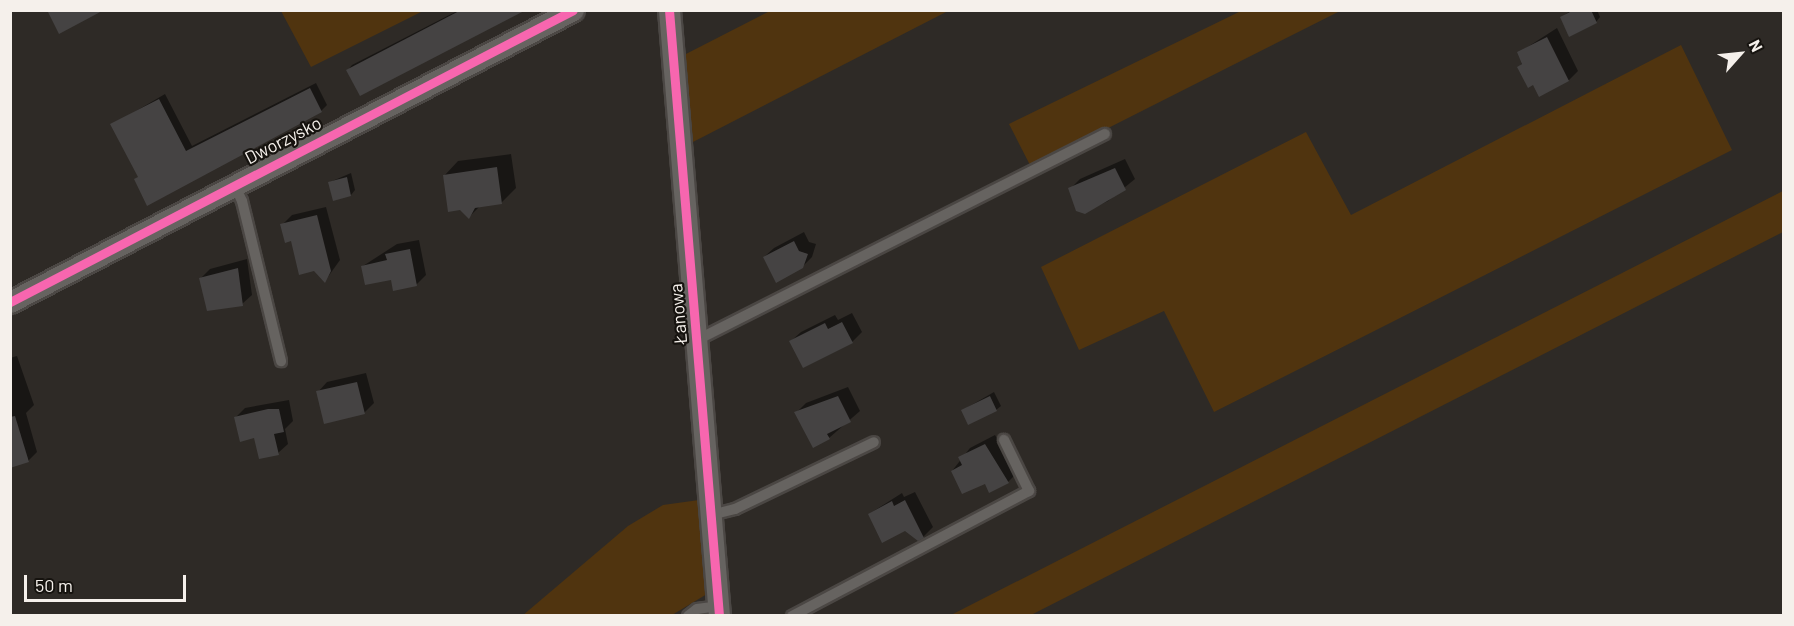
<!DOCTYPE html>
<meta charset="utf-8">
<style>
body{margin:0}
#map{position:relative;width:1794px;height:626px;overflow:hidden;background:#2e2a26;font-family:Barlow,sans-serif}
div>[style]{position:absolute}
.green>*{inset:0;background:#50340f}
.shadow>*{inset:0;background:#0007}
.building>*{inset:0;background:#454343}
.roads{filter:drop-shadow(2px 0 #4b4744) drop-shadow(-2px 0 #4b4744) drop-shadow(0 2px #4b4744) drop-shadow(0 -2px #4b4744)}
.lane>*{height:10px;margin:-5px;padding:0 5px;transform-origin:5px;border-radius:5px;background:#666360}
.street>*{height:21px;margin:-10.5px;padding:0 10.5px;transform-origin:10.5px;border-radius:10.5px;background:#666360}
.cycleway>*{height:9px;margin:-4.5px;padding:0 4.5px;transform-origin:4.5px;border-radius:4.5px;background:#f766af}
span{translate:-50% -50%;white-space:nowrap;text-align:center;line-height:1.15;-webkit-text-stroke:4.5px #16130f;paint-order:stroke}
.street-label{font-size:18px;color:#f5f0eb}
.frame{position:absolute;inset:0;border:12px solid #f5f0eb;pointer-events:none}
.north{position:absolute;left:1710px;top:24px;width:60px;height:60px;-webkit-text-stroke:4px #16130f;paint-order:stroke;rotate:63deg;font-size:16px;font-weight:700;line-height:24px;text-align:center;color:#f5f0eb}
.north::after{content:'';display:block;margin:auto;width:21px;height:27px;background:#f5f0eb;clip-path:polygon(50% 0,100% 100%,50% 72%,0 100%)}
.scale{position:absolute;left:24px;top:575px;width:162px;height:27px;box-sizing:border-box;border:3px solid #f5f0eb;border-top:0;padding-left:8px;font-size:18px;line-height:21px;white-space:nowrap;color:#f5f0eb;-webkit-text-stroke:4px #16130f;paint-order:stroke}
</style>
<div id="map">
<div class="green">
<i style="clip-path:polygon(772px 10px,948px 10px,948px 11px,693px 142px,684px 55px)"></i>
<i style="clip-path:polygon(281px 11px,423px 11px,311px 67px)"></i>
<i style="clip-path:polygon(1241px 11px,1340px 11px,1031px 167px,1009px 124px)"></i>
<i style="clip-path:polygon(1681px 45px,1732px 150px,1214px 412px,1164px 311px,1079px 350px,1041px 267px,1306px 132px,1351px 215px)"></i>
<i style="clip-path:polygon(1783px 191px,1783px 232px,1031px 615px,951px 615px)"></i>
<i style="clip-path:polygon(699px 500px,707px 594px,672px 615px,522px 616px,628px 526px,663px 505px)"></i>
</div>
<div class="shadow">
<i style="clip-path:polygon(459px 10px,523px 10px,348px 70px,352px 65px)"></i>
<i style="clip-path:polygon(1571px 10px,1597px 10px,1600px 17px,1596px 22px,1561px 18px)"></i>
<i style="clip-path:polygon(1557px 28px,1578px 71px,1569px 80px,1534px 83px,1519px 67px,1523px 62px,1518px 53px)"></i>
<i style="clip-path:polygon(316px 83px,327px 105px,321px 111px,139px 176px,112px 125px,165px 94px,192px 146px)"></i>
<i style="clip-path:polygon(511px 154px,516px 188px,501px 203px,480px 206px,469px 217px,444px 176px,458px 161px)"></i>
<i style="clip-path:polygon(1125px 159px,1135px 179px,1108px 201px,1085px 212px,1070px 189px,1080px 179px)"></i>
<i style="clip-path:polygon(351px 173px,355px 190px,351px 195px,330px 182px)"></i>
<i style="clip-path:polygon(326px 207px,340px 260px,325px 281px,282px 225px,292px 215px)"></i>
<i style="clip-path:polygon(804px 232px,809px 242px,816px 244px,812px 257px,802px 267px,764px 257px,774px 248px)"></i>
<i style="clip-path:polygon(419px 240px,426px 275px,417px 284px,363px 266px,397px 244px)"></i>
<i style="clip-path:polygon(247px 259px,252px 295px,242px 304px,200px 279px,210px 269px)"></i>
<i style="clip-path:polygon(852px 313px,862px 332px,852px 342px,791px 341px,801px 332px,835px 315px,838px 320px)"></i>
<i style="clip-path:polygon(17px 356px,34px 405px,26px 413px,37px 452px,28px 461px,10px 466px,10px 358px)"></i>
<i style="clip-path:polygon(366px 373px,374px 403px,364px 413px,318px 392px,327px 382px)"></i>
<i style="clip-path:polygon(848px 387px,860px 411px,829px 438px,796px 413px,806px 403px)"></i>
<i style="clip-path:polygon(994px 392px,1001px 406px,996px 410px,963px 410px)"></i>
<i style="clip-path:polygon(289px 400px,293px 421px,285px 429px,288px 444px,278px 453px,236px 417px,245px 408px)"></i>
<i style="clip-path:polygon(995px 435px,1018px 472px,1008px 482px,985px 482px,952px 471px,970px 448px)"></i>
<i style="clip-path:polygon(915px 492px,933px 527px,923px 537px,869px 514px,902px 493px,904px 497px)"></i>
</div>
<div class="building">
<i style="clip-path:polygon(47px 10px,104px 10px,59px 34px)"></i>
<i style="clip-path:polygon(461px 10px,526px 10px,360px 96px,346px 70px)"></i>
<i style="clip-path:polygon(1574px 10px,1591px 10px,1597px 23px,1569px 37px,1560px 17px)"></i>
<i style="clip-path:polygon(1547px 37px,1569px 81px,1539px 97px,1533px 85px,1528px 88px,1517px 67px,1522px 64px,1517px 52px)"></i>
<i style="clip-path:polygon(310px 88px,322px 112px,147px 206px,134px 179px,138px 177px,110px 124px,159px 99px,186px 151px)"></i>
<i style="clip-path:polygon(497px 167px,502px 204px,475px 208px,469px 219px,460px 210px,448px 212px,443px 175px)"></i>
<i style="clip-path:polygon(1115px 168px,1126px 190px,1085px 214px,1076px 211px,1068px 188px)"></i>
<i style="clip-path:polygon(347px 177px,351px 196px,333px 201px,328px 182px)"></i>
<i style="clip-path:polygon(317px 215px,331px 271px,325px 283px,314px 271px,299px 275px,291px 241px,285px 243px,280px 224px)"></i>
<i style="clip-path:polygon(794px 241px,799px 251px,808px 254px,803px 268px,776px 283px,763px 257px)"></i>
<i style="clip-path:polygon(410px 249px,417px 286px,393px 291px,391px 280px,365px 285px,361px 266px,387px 260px,385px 254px)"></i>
<i style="clip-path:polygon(238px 268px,243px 306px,207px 311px,199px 278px)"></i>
<i style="clip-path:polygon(842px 322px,853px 343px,803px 368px,789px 341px,825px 323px,828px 329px)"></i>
<i style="clip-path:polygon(357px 382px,365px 414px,324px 424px,316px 391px)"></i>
<i style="clip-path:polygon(838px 396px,851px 422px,827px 434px,830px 439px,813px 448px,794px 412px)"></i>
<i style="clip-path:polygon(990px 396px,997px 411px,968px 425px,961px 410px)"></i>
<i style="clip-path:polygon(268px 409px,279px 409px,284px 432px,274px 434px,279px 455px,259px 459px,254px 438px,240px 442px,234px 417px)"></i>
<i style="clip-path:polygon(15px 416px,29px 462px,10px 468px,10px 417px)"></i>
<i style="clip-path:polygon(985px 444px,1009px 483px,989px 493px,985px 484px,962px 494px,951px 471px,962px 465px,958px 457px)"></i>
<i style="clip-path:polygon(905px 500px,924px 538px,918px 541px,905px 531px,882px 543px,868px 514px,892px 501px,894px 506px)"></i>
</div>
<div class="roads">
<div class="lane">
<i style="left:234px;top:184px;width:19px;rotate:65deg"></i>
<i style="left:242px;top:201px;width:165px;rotate:76.3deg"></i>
<i style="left:697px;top:340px;width:457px;rotate:-26.8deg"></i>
<i style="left:711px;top:515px;width:25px;rotate:-14deg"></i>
<i style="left:735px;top:509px;width:154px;rotate:-25.7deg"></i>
<i style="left:688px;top:616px;width:11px;rotate:-38deg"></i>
<i style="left:697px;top:609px;width:21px;rotate:-8deg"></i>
<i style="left:792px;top:616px;width:268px;rotate:-27.8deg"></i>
<i style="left:1029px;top:491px;width:57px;rotate:-116.1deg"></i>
</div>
<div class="street">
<i style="left:669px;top:10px;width:608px;rotate:85.28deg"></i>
<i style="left:10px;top:302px;width:634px;rotate:-27.41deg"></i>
</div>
</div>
<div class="cycleway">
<i style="left:669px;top:10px;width:608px;rotate:85.28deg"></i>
<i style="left:10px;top:302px;width:634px;rotate:-27.41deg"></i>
</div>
<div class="street-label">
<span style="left:283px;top:140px;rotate:-27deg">Dworzysko</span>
<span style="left:678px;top:314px;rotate:-95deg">Łanowa</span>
</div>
<div class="frame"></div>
<div class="north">N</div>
<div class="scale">50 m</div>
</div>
